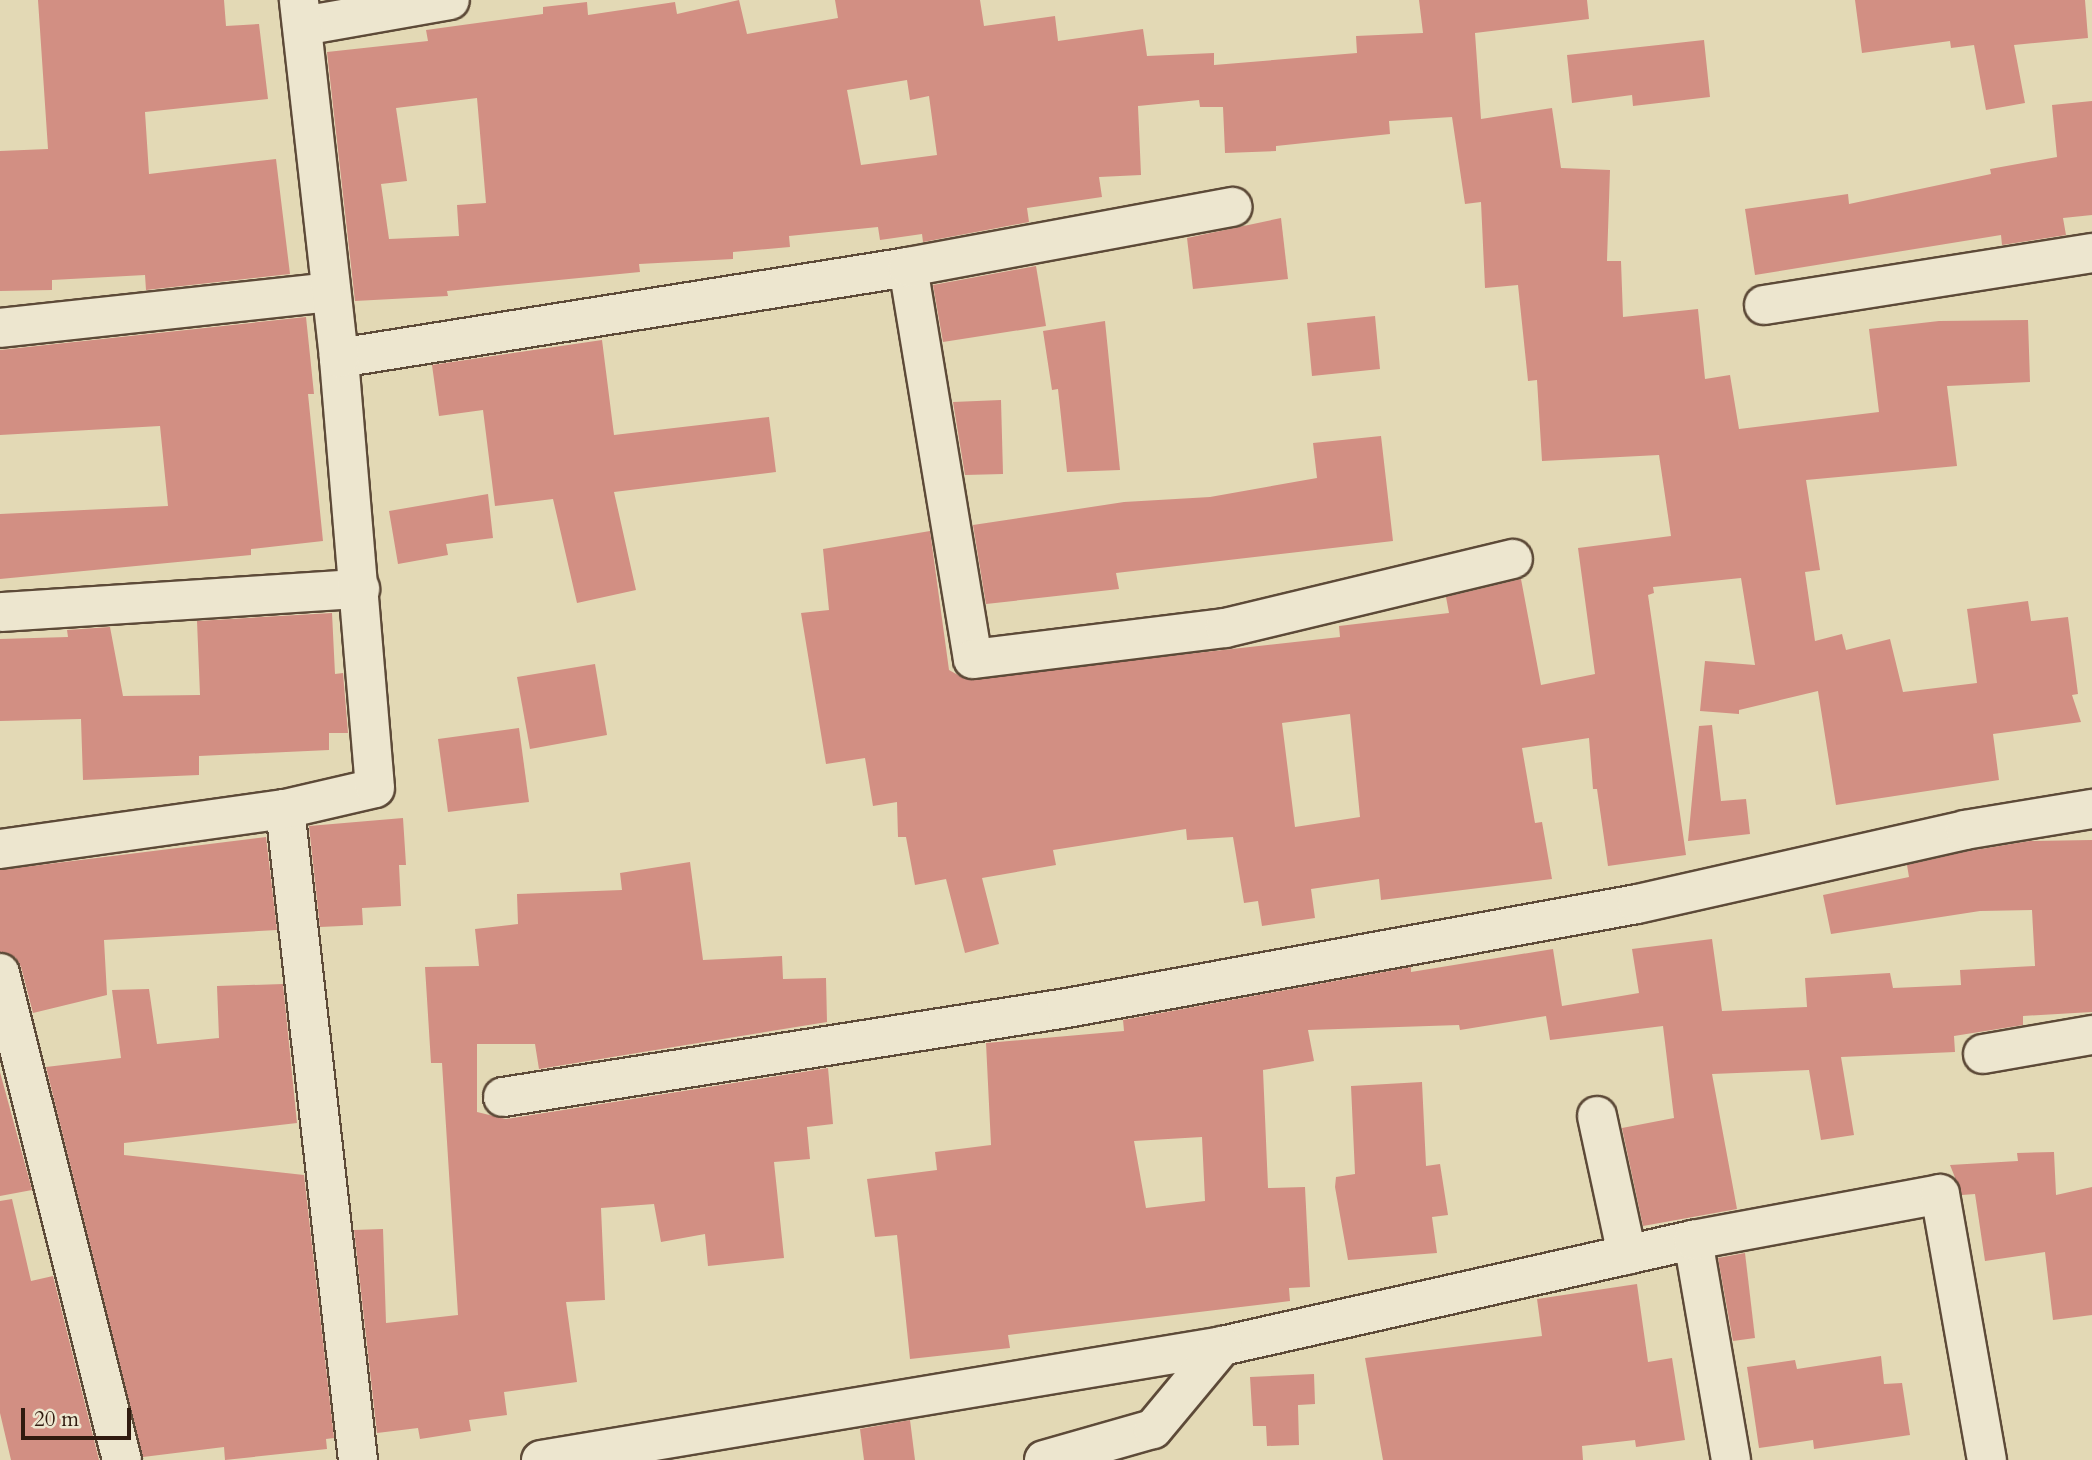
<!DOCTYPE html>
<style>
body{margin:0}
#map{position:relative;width:2092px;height:1460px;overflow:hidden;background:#e3d9b5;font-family:Cardo,serif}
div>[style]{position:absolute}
.building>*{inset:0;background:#d28f83}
.roads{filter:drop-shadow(2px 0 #5d4a38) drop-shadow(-2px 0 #5d4a38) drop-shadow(0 2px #5d4a38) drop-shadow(0 -2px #5d4a38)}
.minor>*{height:38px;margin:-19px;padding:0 19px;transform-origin:19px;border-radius:19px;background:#ede6cf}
span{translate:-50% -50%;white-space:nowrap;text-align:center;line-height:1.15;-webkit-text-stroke:6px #ede6cf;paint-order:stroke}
.scale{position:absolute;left:21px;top:1408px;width:110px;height:32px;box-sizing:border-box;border:4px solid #301a0f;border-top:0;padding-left:9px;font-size:21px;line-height:24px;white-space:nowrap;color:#301a0f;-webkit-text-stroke:5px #ede6cf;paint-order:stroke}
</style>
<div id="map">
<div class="building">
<i style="clip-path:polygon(38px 0,224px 0,226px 26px,259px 24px,268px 99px,145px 112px,149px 174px,276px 159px,290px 274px,146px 290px,145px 275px,52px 280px,52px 290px,0 291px,0 151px,48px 149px)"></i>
<i style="clip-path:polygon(evenodd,739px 0,747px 34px,838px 18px,835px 0,980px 0,984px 26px,1055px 16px,1058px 41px,1143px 29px,1147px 56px,1214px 53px,1214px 65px,1357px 53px,1356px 36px,1423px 33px,1419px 0,1587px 0,1589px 19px,1475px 33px,1481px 119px,1552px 108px,1561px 168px,1610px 170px,1607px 261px,1621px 261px,1623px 317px,1698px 309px,1705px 379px,1730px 375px,1739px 429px,1879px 412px,1869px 329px,1939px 321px,2028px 320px,2030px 382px,1947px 386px,1957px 466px,1806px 480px,1820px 570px,1805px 572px,1815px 641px,1842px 634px,1846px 650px,1890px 639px,1903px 692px,1977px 683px,1967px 609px,2028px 601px,2031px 621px,2068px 617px,2078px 694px,2072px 695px,2081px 722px,1993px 734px,1999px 780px,1836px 805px,1818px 691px,1739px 710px,1739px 714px,1700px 711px,1705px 661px,1755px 665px,1741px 578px,1653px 587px,1654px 593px,1648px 595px,1686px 855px,1608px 866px,1597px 789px,1593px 789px,1589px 738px,1522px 748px,1535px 823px,1542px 822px,1552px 879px,1381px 900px,1379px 879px,1311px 889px,1315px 918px,1262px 926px,1258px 901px,1244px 903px,1233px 837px,1187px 840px,1186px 829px,1053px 850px,1056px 865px,982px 878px,999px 944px,965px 953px,946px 879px,915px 885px,906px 837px,898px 837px,897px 802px,873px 806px,865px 758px,826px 764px,801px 613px,829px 610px,823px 549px,930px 531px,949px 670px,965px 679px,1340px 637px,1339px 626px,1449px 613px,1446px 597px,1521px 579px,1541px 685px,1595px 674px,1578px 548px,1671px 536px,1659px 455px,1542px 461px,1537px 380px,1528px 381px,1518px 285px,1485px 288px,1481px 202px,1465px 204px,1452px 117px,1389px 121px,1390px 134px,1276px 146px,1276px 151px,1225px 153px,1223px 107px,1200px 107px,1199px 100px,1138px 106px,1141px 175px,1099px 177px,1102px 197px,1027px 208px,1029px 222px,923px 242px,922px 234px,880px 240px,878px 227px,789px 236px,790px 247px,733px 252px,733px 259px,639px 264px,640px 272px,447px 291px,448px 296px,355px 301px,327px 52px,428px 41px,426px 30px,543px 14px,543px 7px,587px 2px,588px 15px,675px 2px,677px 14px,739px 0,907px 80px,910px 100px,929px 96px,937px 155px,861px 165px,847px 90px,907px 80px,739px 0,477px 98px,486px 203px,457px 205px,459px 236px,389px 239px,381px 184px,407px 181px,396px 108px,477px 98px,739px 0,1350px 714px,1360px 817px,1295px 827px,1282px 723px,1350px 714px)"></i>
<i style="clip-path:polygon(1855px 0,2085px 0,2088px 38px,2014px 45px,2025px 103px,1986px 110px,1974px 45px,1951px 48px,1950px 41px,1862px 53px)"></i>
<i style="clip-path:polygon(1704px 40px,1710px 97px,1633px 106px,1632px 95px,1572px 103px,1567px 55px)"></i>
<i style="clip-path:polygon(2092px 101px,2092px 215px,2063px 218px,2066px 235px,2002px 245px,2001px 235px,1755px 275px,1745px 209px,1848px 194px,1849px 204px,1991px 174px,1990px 169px,2057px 157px,2052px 105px)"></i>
<i style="clip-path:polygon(1281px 218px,1288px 279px,1193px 289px,1187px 238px)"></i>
<i style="clip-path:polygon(1036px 266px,1046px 326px,943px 342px,933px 285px)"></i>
<i style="clip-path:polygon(1375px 316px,1380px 369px,1312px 376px,1307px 323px)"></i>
<i style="clip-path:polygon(306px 317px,314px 394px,308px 394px,323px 541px,251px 549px,251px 555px,0 579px,0 514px,168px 506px,160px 426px,0 435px,0 350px)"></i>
<i style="clip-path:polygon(1105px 321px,1120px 470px,1067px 472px,1058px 389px,1052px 390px,1043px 331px)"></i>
<i style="clip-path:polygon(602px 340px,614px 435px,769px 417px,776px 472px,614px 492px,636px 590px,577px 603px,553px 499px,495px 506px,483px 410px,439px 416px,432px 365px)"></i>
<i style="clip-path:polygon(1001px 400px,1003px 474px,965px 475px,953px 402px)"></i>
<i style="clip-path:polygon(1381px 436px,1393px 541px,1116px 573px,1119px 589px,986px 604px,973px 525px,1124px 502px,1210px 497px,1317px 478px,1313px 443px)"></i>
<i style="clip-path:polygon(488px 494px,493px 538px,446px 544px,448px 555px,398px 564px,389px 511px)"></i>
<i style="clip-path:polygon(332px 613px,335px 674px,343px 673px,348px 733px,329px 733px,329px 750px,199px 756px,199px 775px,83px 780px,81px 719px,0 721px,0 639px,68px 637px,67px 630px,110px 627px,123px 696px,200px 695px,197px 621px)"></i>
<i style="clip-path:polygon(595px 664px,607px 735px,530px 749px,517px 677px)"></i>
<i style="clip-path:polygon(1712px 725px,1721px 801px,1746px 799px,1750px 834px,1688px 841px,1699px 726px)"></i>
<i style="clip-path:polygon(519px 728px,529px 802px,448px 812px,438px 739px)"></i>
<i style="clip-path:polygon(403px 818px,406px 865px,399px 865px,401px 906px,362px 908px,363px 925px,320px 927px,309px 826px)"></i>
<i style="clip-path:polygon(266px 837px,277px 930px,104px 940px,107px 995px,33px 1013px,21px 967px,15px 957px,0 952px,0 870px)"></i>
<i style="clip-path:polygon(evenodd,2092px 840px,2092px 1012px,2023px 1016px,2023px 1025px,1954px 1036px,1955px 1052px,1841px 1057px,1854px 1135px,1821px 1140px,1809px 1070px,1712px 1074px,1737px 1209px,1643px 1226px,1622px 1128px,1674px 1118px,1663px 1026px,1550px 1040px,1546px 1016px,1460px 1030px,1459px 1025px,1308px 1030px,1314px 1061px,1263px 1070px,1268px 1188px,1305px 1187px,1310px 1287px,1289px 1288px,1290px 1301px,1008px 1335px,1010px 1348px,910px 1359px,897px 1235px,875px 1237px,867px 1179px,937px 1170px,935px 1152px,991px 1145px,986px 1043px,1124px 1031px,1123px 1020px,1411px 967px,1411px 972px,1553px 949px,1562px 1006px,1639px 993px,1632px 949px,1712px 939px,1722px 1011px,1807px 1007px,1805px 978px,1890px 973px,1893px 988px,1961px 985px,1960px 970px,2035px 966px,2032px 910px,1980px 911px,1831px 934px,1823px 895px,1909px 877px,1907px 865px,1969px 851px,2030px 841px,2092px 840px,1202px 1137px,1205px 1201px,1146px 1208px,1134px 1141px,1202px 1137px)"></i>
<i style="clip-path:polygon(690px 862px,703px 960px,782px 956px,783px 979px,826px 978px,827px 1022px,539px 1069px,535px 1044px,477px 1044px,477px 1112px,506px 1119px,828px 1068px,833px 1124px,807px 1127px,810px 1159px,774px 1162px,784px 1258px,708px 1266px,705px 1234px,661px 1242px,654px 1204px,601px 1208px,605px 1300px,566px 1302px,577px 1382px,504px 1392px,507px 1415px,469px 1420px,471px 1431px,420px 1439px,418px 1428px,377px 1433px,354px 1230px,383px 1229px,386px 1323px,458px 1315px,442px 1063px,431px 1063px,425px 967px,479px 966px,475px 929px,518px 924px,517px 894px,622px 890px,620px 873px)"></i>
<i style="clip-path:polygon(283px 984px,297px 1123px,124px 1143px,124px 1155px,304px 1175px,334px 1438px,326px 1439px,327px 1449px,225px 1460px,224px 1447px,143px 1457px,46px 1067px,121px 1058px,112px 990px,149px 989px,157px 1044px,219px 1038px,217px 986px)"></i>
<i style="clip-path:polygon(0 1072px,32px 1190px,0 1196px)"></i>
<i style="clip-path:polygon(1422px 1082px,1426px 1166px,1440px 1164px,1448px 1215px,1432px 1217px,1437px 1253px,1348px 1260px,1335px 1187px,1336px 1177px,1355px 1174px,1351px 1086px)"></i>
<i style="clip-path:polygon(2054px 1152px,2056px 1195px,2092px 1187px,2092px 1315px,2053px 1320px,2045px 1252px,1985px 1261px,1975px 1194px,1962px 1195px,1950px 1165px,2018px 1161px,2017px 1153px)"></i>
<i style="clip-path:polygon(12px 1199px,31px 1281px,53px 1276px,99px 1460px,11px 1460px,0 1413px,0 1201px)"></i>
<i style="clip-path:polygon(1745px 1253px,1755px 1338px,1733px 1341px,1718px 1258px)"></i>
<i style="clip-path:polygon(1637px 1284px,1648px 1362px,1672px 1358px,1685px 1440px,1636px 1447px,1635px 1440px,1582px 1446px,1583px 1460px,1383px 1460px,1365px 1358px,1542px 1336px,1537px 1299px)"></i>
<i style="clip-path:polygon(1881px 1356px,1884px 1384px,1902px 1383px,1910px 1435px,1814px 1449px,1813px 1440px,1759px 1448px,1747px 1367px,1795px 1360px,1797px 1369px)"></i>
<i style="clip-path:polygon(1314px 1374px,1315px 1404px,1298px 1405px,1299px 1445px,1267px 1446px,1266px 1426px,1253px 1426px,1250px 1377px)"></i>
<i style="clip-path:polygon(910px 1420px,915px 1460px,864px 1460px,860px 1429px)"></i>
</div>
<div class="roads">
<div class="minor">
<i style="left:303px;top:26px;width:149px;rotate:-10deg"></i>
<i style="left:908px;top:267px;width:397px;rotate:80.6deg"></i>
<i style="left:973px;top:659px;width:254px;rotate:-7deg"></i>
<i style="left:1225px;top:628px;width:296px;rotate:-13.5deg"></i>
<i style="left:1764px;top:305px;width:332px;rotate:-9deg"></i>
<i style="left:0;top:328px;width:331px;rotate:-6.2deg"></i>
<i style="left:339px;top:358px;width:576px;rotate:-9.09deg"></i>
<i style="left:908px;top:267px;width:330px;rotate:-10.5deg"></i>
<i style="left:1px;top:612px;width:360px;rotate:-3.7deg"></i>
<i style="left:285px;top:809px;width:655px;rotate:83.6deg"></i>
<i style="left:0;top:849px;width:288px;rotate:-8deg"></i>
<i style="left:285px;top:809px;width:92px;rotate:-13.1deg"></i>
<i style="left:375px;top:788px;width:432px;rotate:-94.8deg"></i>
<i style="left:339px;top:358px;width:360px;rotate:-96.4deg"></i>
<i style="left:0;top:973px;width:502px;rotate:75.94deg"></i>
<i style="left:1983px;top:1054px;width:111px;rotate:-9.9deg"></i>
<i style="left:503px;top:1097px;width:571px;rotate:-8.97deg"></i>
<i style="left:1067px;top:1008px;width:579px;rotate:-10.34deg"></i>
<i style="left:1637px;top:904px;width:336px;rotate:-12.7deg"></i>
<i style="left:1965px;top:830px;width:129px;rotate:-9.4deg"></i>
<i style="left:1597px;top:1116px;width:142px;rotate:77.8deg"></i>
<i style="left:1693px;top:1240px;width:223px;rotate:80.2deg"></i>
<i style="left:541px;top:1460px;width:690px;rotate:-9.5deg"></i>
<i style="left:1222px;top:1346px;width:483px;rotate:-12.7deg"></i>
<i style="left:1693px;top:1240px;width:251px;rotate:-10.5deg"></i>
<i style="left:1940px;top:1194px;width:270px;rotate:80deg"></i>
<i style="left:1044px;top:1460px;width:113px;rotate:-15.9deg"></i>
<i style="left:1153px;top:1429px;width:108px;rotate:-50.3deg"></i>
</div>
</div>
<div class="scale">20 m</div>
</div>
